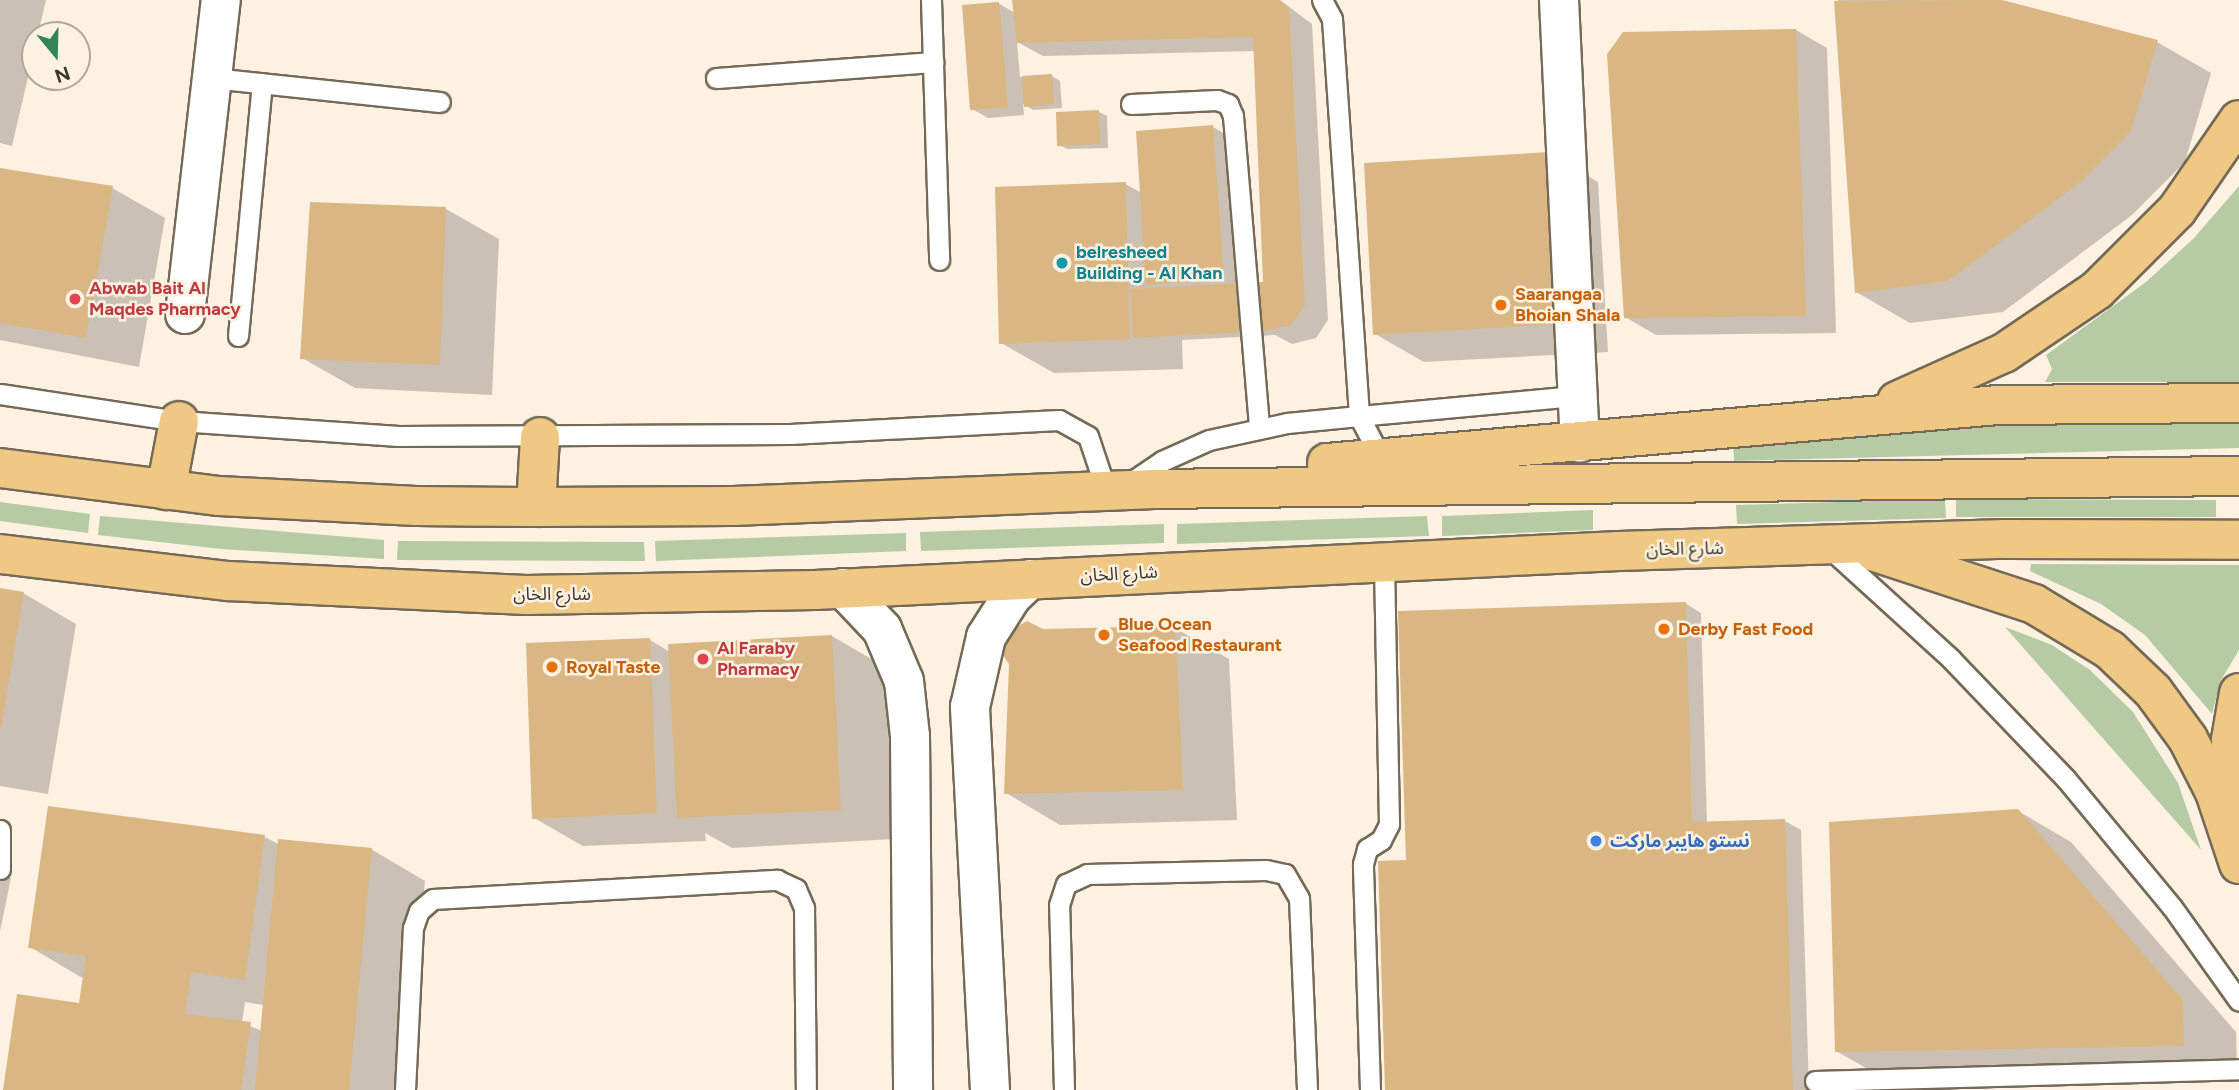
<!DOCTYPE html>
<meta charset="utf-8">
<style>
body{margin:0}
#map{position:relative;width:2239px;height:1090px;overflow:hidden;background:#fdf2e1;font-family:Figtree,"Noto Sans Arabic",sans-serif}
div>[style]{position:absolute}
.green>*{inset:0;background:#b6caa3}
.shadow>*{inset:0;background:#0003}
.building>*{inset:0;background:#d9b682}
.roads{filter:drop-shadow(2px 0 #756957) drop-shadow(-2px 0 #756957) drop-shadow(0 2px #756957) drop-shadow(0 -2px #756957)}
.lane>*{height:19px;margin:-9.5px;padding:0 9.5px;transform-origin:9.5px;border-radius:9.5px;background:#fff}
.street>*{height:38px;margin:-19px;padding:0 19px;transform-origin:19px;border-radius:19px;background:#fff}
.primary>*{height:38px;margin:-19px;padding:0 19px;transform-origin:19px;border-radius:19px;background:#efc884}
.dots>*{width:19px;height:19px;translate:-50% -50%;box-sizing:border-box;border:4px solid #fdf2e1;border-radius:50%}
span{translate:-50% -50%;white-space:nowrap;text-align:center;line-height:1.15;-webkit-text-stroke:5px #fdf2e1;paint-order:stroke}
.culture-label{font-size:18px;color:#0d838f;font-weight:700}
.left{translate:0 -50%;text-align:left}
.health-label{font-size:18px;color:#be3a42;font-weight:700}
.food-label{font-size:18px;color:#c56008;font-weight:700}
.street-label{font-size:18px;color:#3b362e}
.shop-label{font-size:18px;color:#366cbe;font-weight:700}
.north{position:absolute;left:21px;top:21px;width:70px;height:70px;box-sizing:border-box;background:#fdf2e1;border:2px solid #afa799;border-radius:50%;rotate:161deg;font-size:19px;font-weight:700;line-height:28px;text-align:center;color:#3b362e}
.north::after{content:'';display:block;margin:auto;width:24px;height:32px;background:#348455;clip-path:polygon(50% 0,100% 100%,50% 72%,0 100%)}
</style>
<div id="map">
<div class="green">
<i style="clip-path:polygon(2239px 186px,2239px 382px,2045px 382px,2052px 369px,2046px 355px,2146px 282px,2194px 238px)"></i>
<i style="clip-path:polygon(2239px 417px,2239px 448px,1734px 461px,1733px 439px,1903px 425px)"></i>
<i style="clip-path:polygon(1945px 499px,1946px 518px,1737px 524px,1736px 505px)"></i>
<i style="clip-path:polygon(1956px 499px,2216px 500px,2216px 517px,1956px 517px)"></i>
<i style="clip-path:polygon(0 502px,90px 514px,88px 533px,0 521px)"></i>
<i style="clip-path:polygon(1593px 510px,1593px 530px,1442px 536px,1442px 516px)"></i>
<i style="clip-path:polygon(100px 516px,384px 540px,384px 559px,221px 549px,98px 535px)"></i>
<i style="clip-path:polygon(1427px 516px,1429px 536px,1177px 544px,1177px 524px)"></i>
<i style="clip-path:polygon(1164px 524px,1164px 543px,921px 551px,920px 532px)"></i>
<i style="clip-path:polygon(906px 533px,906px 551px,656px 561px,655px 541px)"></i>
<i style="clip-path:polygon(398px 541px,644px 542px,645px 561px,397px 560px)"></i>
<i style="clip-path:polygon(2031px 564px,2239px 565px,2239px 650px,2221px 680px,2212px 714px,2145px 635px,2101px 604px,2030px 571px)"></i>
<i style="clip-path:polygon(2005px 627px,2052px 645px,2090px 670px,2133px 712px,2178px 783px,2201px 850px)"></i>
</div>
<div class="shadow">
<i style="clip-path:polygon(0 0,46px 0,12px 146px,0 143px)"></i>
<i style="clip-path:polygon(1046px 0,1280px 0,1312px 24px,1328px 320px,1316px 338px,1292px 344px,1275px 335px,1182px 340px,1183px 369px,1054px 373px,1001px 343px,1125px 184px,1142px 193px,1213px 127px,1237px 141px,1247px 285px,1266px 286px,1255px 51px,1043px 56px,1017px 42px,1020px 77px,1052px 76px,1060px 81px,1062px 108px,1033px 110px,1023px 104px,1024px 115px,988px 118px,972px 109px,998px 3px,1015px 13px)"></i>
<i style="clip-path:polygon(1838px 0,1995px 0,2157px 42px,2211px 73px,2185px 162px,2132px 215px,2003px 312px,1910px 323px,1856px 292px)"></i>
<i style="clip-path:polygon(1796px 30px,1827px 48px,1836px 333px,1656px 335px,1625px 317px)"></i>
<i style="clip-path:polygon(1099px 112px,1107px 116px,1108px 148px,1067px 149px,1059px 145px)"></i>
<i style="clip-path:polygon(1549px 154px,1598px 182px,1608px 352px,1424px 362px,1375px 334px)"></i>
<i style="clip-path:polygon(0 169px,112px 188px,165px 218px,139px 367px,0 340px)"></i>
<i style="clip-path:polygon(446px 209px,499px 239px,492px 395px,355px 388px,302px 358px)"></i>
<i style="clip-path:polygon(0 590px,23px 593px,76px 624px,48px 794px,0 786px)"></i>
<i style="clip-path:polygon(1685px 603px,1701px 613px,1707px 823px,1785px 821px,1801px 830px,1809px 1090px,1386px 1090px,1407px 862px)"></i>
<i style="clip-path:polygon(1175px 628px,1229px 659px,1237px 820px,1060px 825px,1006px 793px,1043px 631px)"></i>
<i style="clip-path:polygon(832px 636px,885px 667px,894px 839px,732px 848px,705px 833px,706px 841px,583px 846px,534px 818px,650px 640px,670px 652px)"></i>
<i style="clip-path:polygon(2018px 811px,2071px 842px,2236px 1032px,2237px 1076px,1889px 1081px,1836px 1051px)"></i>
<i style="clip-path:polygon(evenodd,265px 837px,280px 845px,371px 849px,425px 881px,406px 1090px,5px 1090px,81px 1005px,84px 979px,30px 947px,265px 837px,245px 1002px,264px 1005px,262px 1031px,242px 1023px,245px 1002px)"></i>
<i style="clip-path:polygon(0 872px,11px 878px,0 931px)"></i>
</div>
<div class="building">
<i style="clip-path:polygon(1012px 0,1279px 0,1289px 8px,1305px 305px,1291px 325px,1266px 331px,1133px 338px,1130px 289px,1263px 282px,1253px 37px,1017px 43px)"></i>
<i style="clip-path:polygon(2002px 0,2158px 40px,2131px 131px,2078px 184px,1948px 281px,1855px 293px,1834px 1px)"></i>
<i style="clip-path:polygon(999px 2px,1008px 107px,970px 110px,962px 5px)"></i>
<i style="clip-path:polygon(1796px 29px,1806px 316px,1624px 318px,1607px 54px,1623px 32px)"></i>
<i style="clip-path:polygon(1052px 74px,1054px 104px,1024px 107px,1022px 76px)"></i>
<i style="clip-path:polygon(1099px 110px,1100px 144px,1057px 146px,1056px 112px)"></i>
<i style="clip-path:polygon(1213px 125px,1224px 279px,1146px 285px,1136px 131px)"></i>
<i style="clip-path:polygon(1550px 152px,1560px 324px,1373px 335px,1364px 163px)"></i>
<i style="clip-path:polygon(0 168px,113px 186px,86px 338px,0 323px)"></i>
<i style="clip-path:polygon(1126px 182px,1130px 339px,999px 344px,995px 187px)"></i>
<i style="clip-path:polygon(310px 202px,446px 207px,440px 365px,300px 359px)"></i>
<i style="clip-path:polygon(0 588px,24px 592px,1px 728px,0 728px)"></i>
<i style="clip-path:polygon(1686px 602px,1692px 822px,1785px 819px,1793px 1090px,1385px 1090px,1378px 861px,1406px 860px,1398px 611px)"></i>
<i style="clip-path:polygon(1027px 621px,1043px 629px,1175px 626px,1183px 790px,1004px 794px,1009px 664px,1000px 651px,1008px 632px)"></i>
<i style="clip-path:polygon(832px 635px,841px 810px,677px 818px,668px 644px)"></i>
<i style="clip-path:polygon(650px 638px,657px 813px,532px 819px,526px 643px)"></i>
<i style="clip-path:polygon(48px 806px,265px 835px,245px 980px,191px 972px,185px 1014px,251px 1022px,241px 1090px,3px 1090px,17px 994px,79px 1003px,86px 956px,28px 948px)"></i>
<i style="clip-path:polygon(2018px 809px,2183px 1000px,2184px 1046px,1835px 1052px,1829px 822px)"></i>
<i style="clip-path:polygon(278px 839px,372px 848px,349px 1090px,255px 1090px)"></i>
</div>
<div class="roads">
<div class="lane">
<i style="left:931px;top:0;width:260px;rotate:88.2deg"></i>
<i style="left:1322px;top:0;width:21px;rotate:62deg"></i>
<i style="left:1332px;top:19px;width:398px;rotate:86.1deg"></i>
<i style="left:1359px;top:416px;width:218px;rotate:-5.3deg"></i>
<i style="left:212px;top:78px;width:229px;rotate:6deg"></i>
<i style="left:716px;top:78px;width:218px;rotate:-4.2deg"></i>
<i style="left:1131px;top:104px;width:86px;rotate:-2.7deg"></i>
<i style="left:1217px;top:100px;width:12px;rotate:20deg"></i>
<i style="left:1228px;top:104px;width:13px;rotate:67deg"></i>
<i style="left:1233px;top:116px;width:312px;rotate:85.2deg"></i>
<i style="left:238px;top:336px;width:254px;rotate:-84.6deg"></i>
<i style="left:0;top:394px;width:181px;rotate:8.6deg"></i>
<i style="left:179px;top:421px;width:220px;rotate:3.9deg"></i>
<i style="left:398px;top:436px;width:392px;rotate:-0.3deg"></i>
<i style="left:790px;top:434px;width:269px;rotate:-3deg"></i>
<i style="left:1059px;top:420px;width:33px;rotate:29deg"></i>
<i style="left:1088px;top:436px;width:57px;rotate:71.6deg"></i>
<i style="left:1128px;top:484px;width:41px;rotate:-34.1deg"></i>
<i style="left:1162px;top:461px;width:51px;rotate:-24.1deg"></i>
<i style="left:1209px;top:440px;width:80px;rotate:-12.3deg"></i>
<i style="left:1287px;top:423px;width:72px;rotate:-5.6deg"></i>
<i style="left:1359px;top:416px;width:47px;rotate:62.4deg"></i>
<i style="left:1827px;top:546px;width:168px;rotate:42.3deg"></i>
<i style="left:1951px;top:659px;width:166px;rotate:46.2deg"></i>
<i style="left:2066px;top:779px;width:166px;rotate:50.4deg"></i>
<i style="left:2172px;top:907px;width:115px;rotate:54.5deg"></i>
<i style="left:0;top:830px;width:39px;rotate:90deg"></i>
<i style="left:1815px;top:1081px;width:424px;rotate:-1.6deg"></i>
<i style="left:405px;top:1090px;width:162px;rotate:-87.2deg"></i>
<i style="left:413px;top:928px;width:18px;rotate:-71deg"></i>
<i style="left:419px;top:911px;width:18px;rotate:-41deg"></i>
<i style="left:433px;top:899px;width:345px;rotate:-3.2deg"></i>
<i style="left:777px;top:880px;width:21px;rotate:25deg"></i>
<i style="left:796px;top:889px;width:21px;rotate:67deg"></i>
<i style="left:804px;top:908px;width:182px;rotate:89.4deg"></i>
<i style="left:1064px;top:1090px;width:185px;rotate:-91.5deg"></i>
<i style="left:1059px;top:905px;width:22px;rotate:-72deg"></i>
<i style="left:1066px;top:884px;width:23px;rotate:-25deg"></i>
<i style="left:1087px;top:874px;width:179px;rotate:-1.3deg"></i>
<i style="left:1266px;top:870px;width:19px;rotate:12deg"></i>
<i style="left:1285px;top:874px;width:28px;rotate:60deg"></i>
<i style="left:1299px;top:898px;width:192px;rotate:87.6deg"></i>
<i style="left:1370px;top:1090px;width:226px;rotate:-91.8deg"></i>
<i style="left:1363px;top:864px;width:16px;rotate:-75deg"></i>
<i style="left:1367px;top:849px;width:17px;rotate:-33deg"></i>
<i style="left:1381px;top:840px;width:18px;rotate:-63deg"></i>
<i style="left:1389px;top:824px;width:263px;rotate:-91.1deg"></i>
</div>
<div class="street">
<i style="left:1559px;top:0;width:443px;rotate:87.3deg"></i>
<i style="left:185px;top:314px;width:316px;rotate:-83.5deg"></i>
<i style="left:843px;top:588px;width:57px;rotate:46.4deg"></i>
<i style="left:882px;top:629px;width:56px;rotate:67.1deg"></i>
<i style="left:904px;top:681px;width:55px;rotate:83.8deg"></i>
<i style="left:910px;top:736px;width:354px;rotate:89.5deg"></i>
<i style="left:990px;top:1090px;width:384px;rotate:-93deg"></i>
<i style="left:970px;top:707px;width:72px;rotate:-77.1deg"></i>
<i style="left:986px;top:637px;width:49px;rotate:-57.6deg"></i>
<i style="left:1012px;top:596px;width:25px;rotate:-43deg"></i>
</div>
<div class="primary">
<i style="left:1897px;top:401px;width:117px;rotate:-24.2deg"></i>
<i style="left:2004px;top:353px;width:112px;rotate:-34.1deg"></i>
<i style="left:2097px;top:290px;width:113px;rotate:-45deg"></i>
<i style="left:2177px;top:210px;width:109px;rotate:-55.4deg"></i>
<i style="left:1327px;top:463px;width:674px;rotate:-4.94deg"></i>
<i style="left:1998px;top:405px;width:241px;rotate:-0.5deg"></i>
<i style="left:0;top:468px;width:221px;rotate:7.3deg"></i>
<i style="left:219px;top:496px;width:197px;rotate:2.9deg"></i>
<i style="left:416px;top:506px;width:120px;rotate:0.5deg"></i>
<i style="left:536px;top:507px;width:197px;rotate:-0.3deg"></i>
<i style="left:733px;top:506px;width:422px;rotate:-2.3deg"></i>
<i style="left:1155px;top:489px;width:1084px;rotate:-0.69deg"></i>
<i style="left:166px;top:490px;width:70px;rotate:-79.3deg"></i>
<i style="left:536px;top:507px;width:70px;rotate:-86.7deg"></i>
<i style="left:1875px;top:552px;width:167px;rotate:18.1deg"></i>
<i style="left:2034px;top:604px;width:89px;rotate:31.2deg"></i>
<i style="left:2110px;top:650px;width:59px;rotate:43.6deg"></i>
<i style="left:2153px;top:691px;width:59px;rotate:53.9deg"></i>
<i style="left:2188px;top:739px;width:59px;rotate:63deg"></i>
<i style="left:2215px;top:792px;width:76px;rotate:71.6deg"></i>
<i style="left:0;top:554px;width:230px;rotate:6.8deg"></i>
<i style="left:228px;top:581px;width:298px;rotate:2.7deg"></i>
<i style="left:526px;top:595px;width:289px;rotate:-1deg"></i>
<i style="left:815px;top:590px;width:805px;rotate:-2.78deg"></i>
<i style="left:1619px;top:551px;width:386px;rotate:-1.8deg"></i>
<i style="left:2005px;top:539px;width:234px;rotate:0.2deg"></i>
<i style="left:2239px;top:693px;width:48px;rotate:99.7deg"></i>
<i style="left:2231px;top:740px;width:49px;rotate:80.5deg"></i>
</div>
</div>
<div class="dots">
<i style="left:1062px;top:263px;background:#0f9aa8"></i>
<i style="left:75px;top:299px;background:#e0444e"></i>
<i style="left:1501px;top:305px;background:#e8710a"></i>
<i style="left:1664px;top:629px;background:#e8710a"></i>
<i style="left:1104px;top:635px;background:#e8710a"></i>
<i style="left:703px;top:659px;background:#e0444e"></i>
<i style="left:552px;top:667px;background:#e8710a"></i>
<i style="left:1596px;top:841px;background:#3f7fe0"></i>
</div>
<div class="culture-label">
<span class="left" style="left:1076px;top:263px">belresheed<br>Building - Al Khan</span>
</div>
<div class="health-label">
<span class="left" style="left:89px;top:299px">Abwab Bait Al<br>Maqdes Pharmacy</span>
<span class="left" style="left:717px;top:659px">Al Faraby<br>Pharmacy</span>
</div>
<div class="food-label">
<span class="left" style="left:1515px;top:305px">Saarangaa<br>Bhoian Shala</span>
<span class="left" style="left:1118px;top:635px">Blue Ocean<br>Seafood Restaurant</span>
<span class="left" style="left:1678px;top:629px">Derby Fast Food</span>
<span class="left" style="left:566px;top:667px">Royal Taste</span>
</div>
<div class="street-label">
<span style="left:1685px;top:549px;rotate:-1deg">شارع الخان</span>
<span style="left:1119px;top:574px;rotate:-3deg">شارع الخان</span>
<span style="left:552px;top:594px">شارع الخان</span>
</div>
<div class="shop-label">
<span class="left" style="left:1610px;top:841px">نستو هايبر ماركت</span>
</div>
<div class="north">N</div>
</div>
